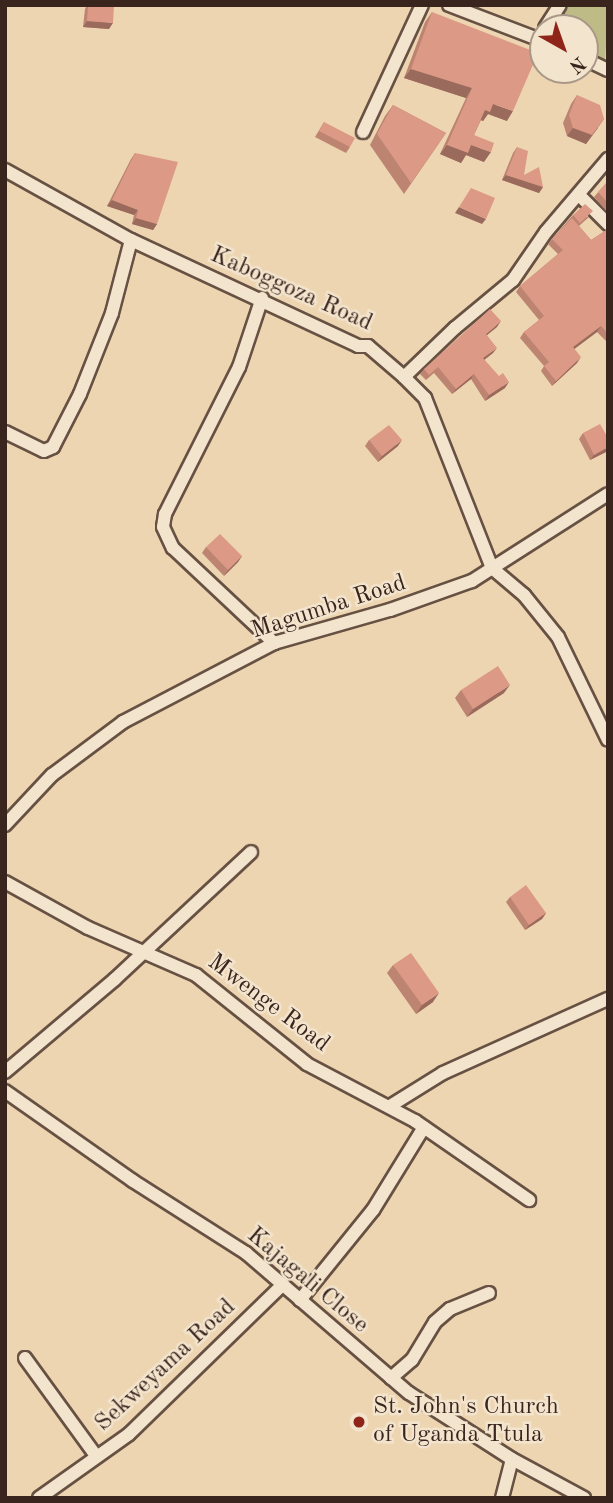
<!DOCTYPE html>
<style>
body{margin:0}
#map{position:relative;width:613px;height:1503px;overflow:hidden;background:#edd5b2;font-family:"Old Standard TT",serif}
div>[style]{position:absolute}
.green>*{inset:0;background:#bfbb87}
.roads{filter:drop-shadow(2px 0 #675143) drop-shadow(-2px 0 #675143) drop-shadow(0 2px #675143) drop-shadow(0 -2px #675143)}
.street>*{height:12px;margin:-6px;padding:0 6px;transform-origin:6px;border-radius:6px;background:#f3e4cd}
.wall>*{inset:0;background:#bd8472}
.shaded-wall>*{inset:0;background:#9a6b5d}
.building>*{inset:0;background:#dc9985}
.dots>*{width:19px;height:19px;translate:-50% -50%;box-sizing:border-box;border:4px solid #f3e4cd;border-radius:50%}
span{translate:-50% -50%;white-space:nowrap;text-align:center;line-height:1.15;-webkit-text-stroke:5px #f3e4cd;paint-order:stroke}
.street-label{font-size:24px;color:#3a251e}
.poi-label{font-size:24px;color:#3a251e}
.left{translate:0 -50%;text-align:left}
.frame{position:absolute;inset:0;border:7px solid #3a251e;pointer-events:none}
.north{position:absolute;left:529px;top:14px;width:70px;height:70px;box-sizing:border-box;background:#f3e4cd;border:2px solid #a99887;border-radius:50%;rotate:140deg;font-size:19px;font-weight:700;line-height:28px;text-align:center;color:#3a251e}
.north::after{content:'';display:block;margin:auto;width:24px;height:32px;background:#8f2418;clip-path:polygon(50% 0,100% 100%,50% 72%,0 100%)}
</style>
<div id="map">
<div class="green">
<i style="clip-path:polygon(567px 5px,608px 5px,605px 64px,585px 55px,585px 28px,552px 28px)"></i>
</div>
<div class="roads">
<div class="street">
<i style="left:449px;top:5px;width:101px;rotate:21deg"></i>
<i style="left:545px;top:28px;width:27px;rotate:-57deg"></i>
<i style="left:585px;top:59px;width:25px;rotate:26deg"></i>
<i style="left:363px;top:132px;width:140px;rotate:-65.1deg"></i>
<i style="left:5px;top:170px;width:144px;rotate:29.1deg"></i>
<i style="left:131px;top:240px;width:251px;rotate:25deg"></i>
<i style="left:358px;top:346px;width:10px"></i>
<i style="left:368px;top:346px;width:48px;rotate:40.7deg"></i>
<i style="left:404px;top:377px;width:30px;rotate:45deg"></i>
<i style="left:425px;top:398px;width:183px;rotate:68.5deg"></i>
<i style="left:492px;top:568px;width:42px;rotate:40.2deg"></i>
<i style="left:524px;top:595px;width:54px;rotate:51deg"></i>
<i style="left:558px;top:637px;width:114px;rotate:64.1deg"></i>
<i style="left:580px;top:196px;width:40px;rotate:45deg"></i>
<i style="left:262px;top:298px;width:73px;rotate:108.4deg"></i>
<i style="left:239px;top:367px;width:165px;rotate:116.7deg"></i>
<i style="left:165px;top:514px;width:13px;rotate:99deg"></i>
<i style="left:163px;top:527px;width:23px;rotate:65deg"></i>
<i style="left:173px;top:548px;width:139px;rotate:43.2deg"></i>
<i style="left:404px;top:377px;width:71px;rotate:-43.9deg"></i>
<i style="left:455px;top:328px;width:75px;rotate:-39.6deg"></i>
<i style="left:513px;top:280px;width:58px;rotate:-55.5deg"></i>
<i style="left:546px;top:232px;width:96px;rotate:-49.7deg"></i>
<i style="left:5px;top:432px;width:43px;rotate:26deg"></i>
<i style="left:44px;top:451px;width:10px;rotate:-24deg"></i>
<i style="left:53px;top:447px;width:59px;rotate:-63deg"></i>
<i style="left:80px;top:394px;width:87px;rotate:-68.4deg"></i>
<i style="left:112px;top:313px;width:75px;rotate:-75.4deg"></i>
<i style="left:5px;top:825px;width:69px;rotate:-46.8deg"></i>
<i style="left:52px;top:775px;width:89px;rotate:-36.7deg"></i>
<i style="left:123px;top:722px;width:170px;rotate:-27.6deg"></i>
<i style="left:274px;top:643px;width:121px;rotate:-15.9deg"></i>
<i style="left:390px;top:610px;width:87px;rotate:-19.5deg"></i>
<i style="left:472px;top:581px;width:161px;rotate:-32.6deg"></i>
<i style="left:5px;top:882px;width:95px;rotate:29deg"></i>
<i style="left:88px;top:928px;width:118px;rotate:23.5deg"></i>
<i style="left:196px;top:975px;width:142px;rotate:38.7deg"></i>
<i style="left:307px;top:1064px;width:122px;rotate:27.8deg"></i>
<i style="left:415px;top:1121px;width:139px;rotate:34.7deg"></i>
<i style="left:5px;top:1072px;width:144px;rotate:-40.2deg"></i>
<i style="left:115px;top:979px;width:186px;rotate:-43deg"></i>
<i style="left:5px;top:1091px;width:156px;rotate:35.1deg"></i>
<i style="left:133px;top:1181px;width:134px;rotate:32.5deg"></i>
<i style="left:246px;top:1253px;width:215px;rotate:40.7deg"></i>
<i style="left:409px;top:1393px;width:122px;rotate:32.7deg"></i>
<i style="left:512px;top:1459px;width:82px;rotate:28.4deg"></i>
<i style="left:390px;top:1106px;width:62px;rotate:-31.9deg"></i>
<i style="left:443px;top:1073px;width:181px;rotate:-24.2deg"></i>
<i style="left:300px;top:1300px;width:116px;rotate:-51deg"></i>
<i style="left:373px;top:1210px;width:97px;rotate:-58.4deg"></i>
<i style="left:25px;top:1358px;width:122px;rotate:54deg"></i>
<i style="left:391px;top:1378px;width:28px;rotate:-41deg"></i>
<i style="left:412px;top:1360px;width:44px;rotate:-58.8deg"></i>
<i style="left:435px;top:1322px;width:20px;rotate:-41deg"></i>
<i style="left:450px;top:1309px;width:42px;rotate:-22.3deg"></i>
<i style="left:39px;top:1498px;width:110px;rotate:-35.4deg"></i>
<i style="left:129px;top:1434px;width:215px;rotate:-44.2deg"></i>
<i style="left:502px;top:1498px;width:40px;rotate:-75.6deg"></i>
</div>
</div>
<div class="wall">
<i style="clip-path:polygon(87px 5px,106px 5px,109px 29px,83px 27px,85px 9px)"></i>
<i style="clip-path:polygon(432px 12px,507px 121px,488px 114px,483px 121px,481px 120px,474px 135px,484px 162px,466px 155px,461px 163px,440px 154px,466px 98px,404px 78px,425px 22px)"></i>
<i style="clip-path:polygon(577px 95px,598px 128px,586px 144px,567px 136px,563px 123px,571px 104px)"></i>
<i style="clip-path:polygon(393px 105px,446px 133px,404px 194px,370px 145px,385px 116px)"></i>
<i style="clip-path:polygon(324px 122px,350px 147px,346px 153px,315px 137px)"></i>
<i style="clip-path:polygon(517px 147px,524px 175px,543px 187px,539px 193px,502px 180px,513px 153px)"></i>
<i style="clip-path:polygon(135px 153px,157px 224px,153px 230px,132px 224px,134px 215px,107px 206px,131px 159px)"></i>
<i style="clip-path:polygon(608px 181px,608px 213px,594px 197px)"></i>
<i style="clip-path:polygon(573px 215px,589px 217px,579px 226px,591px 240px,608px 229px,608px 343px,597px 332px,574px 349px,577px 363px,552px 386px,541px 371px,544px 366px,520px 338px,524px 332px,539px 320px,516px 292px,520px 286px,558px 254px,548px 244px)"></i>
<i style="clip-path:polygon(497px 327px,487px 335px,493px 353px,484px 360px,505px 388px,485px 401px,471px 379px,452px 394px,434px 373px,426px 380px,420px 374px,424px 369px)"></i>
<i style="clip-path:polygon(583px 433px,608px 451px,590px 460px,579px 439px)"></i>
<i style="clip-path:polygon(369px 440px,398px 446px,378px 462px,365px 446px)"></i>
<i style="clip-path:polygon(206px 547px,242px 556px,238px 562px,224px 576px,202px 553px)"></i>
<i style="clip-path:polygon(461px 690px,504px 693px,467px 717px,455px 698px)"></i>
<i style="clip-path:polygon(510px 897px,546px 913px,542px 919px,525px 930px,506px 902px)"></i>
<i style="clip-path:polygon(393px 965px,433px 1002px,416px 1014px,387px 973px)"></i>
</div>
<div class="shaded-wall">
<i style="clip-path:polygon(87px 21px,113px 23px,109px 29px,83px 27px)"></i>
<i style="clip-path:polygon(411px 69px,472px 88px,466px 98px,404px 78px)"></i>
<i style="clip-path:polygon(493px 104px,513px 111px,507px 121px,488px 114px,483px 121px,478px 119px,485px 110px)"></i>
<i style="clip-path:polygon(604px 119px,586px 144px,567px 136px,573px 128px)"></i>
<i style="clip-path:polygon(447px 145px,471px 145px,491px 152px,484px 162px,466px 155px,461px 163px,440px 154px)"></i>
<i style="clip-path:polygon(506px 175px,543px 187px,539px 193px,502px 180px)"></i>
<i style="clip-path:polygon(112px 200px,138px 210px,134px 215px,107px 206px)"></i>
<i style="clip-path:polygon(459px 207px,486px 219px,482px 224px,455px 213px)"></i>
<i style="clip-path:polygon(136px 218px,157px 224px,153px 230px,132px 224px)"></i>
<i style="clip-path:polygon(501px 321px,497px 327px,482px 339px,486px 334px)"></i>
<i style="clip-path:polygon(601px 326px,597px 332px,569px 353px,573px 347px)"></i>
<i style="clip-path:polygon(497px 348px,493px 353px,479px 364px,483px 358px)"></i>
<i style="clip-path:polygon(581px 357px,577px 363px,552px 386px,556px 381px)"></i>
<i style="clip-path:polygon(474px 374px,471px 379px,452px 394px,456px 389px)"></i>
<i style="clip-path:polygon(509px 382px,505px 388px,485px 401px,489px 395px)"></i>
<i style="clip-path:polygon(402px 440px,398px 446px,378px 462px,382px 456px)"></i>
<i style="clip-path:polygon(608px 447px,608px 451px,590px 460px,594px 455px)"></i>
<i style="clip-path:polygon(242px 556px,238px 562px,224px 576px,228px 570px)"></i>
<i style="clip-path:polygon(510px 685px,504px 693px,467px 717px,473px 709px)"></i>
<i style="clip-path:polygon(546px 913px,542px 919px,525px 930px,529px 925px)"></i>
<i style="clip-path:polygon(439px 993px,433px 1002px,416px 1014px,422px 1005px)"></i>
</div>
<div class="building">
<i style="clip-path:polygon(88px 5px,114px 6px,113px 23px,87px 21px)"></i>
<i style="clip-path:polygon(432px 12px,538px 53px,513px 111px,493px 104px,490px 112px,485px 110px,474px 135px,494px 143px,491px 152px,471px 145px,468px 153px,447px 145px,472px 88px,411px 69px)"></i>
<i style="clip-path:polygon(577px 95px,600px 105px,604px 119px,592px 135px,573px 128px,569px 115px)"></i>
<i style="clip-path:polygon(393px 105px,446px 133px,411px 183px,377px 134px)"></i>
<i style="clip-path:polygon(324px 122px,355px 138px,350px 147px,319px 131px)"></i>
<i style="clip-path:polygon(517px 147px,528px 151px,524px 175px,539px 167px,543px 187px,506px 175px)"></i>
<i style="clip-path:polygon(135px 153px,178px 162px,157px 224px,136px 218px,138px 210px,112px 200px)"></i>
<i style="clip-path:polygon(608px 181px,608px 203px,598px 192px)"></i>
<i style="clip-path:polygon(471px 188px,495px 198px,486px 219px,459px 207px)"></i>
<i style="clip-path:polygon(585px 204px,593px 211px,580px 223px,573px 215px)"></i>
<i style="clip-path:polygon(572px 218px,591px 240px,608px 229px,608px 334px,601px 326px,573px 347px,581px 357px,556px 381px,544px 366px,549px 362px,524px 332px,544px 316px,520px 286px,563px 250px,552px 239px)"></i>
<i style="clip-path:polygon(490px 309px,501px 321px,486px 334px,497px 348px,483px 358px,499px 376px,503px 373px,509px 382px,489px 395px,474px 374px,456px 389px,438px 367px,429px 375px,424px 369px)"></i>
<i style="clip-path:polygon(600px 424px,608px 438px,608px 447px,594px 455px,583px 433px)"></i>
<i style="clip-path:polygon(389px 425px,402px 440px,382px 456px,369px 440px)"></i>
<i style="clip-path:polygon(220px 534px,242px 556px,228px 570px,206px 547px)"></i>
<i style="clip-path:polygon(498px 666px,510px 685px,473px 709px,461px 690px)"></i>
<i style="clip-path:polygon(526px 885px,546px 913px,529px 925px,510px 897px)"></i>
<i style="clip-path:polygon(411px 953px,439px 993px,422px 1005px,393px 965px)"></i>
</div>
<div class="dots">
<i style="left:359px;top:1422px;background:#8f2418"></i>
</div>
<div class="street-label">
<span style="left:291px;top:290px;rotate:24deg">Kaboggoza Road</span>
<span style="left:329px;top:608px;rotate:-18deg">Magumba Road</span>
<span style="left:268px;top:1004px;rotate:37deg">Mwenge Road</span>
<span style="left:307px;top:1281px;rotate:40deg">Kajagali Close</span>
<span style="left:166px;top:1366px;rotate:-43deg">Sekweyama Road</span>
</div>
<div class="poi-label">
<span class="left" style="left:373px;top:1422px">St. John's Church<br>of Uganda Ttula</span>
</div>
<div class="frame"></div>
<div class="north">N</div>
</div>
